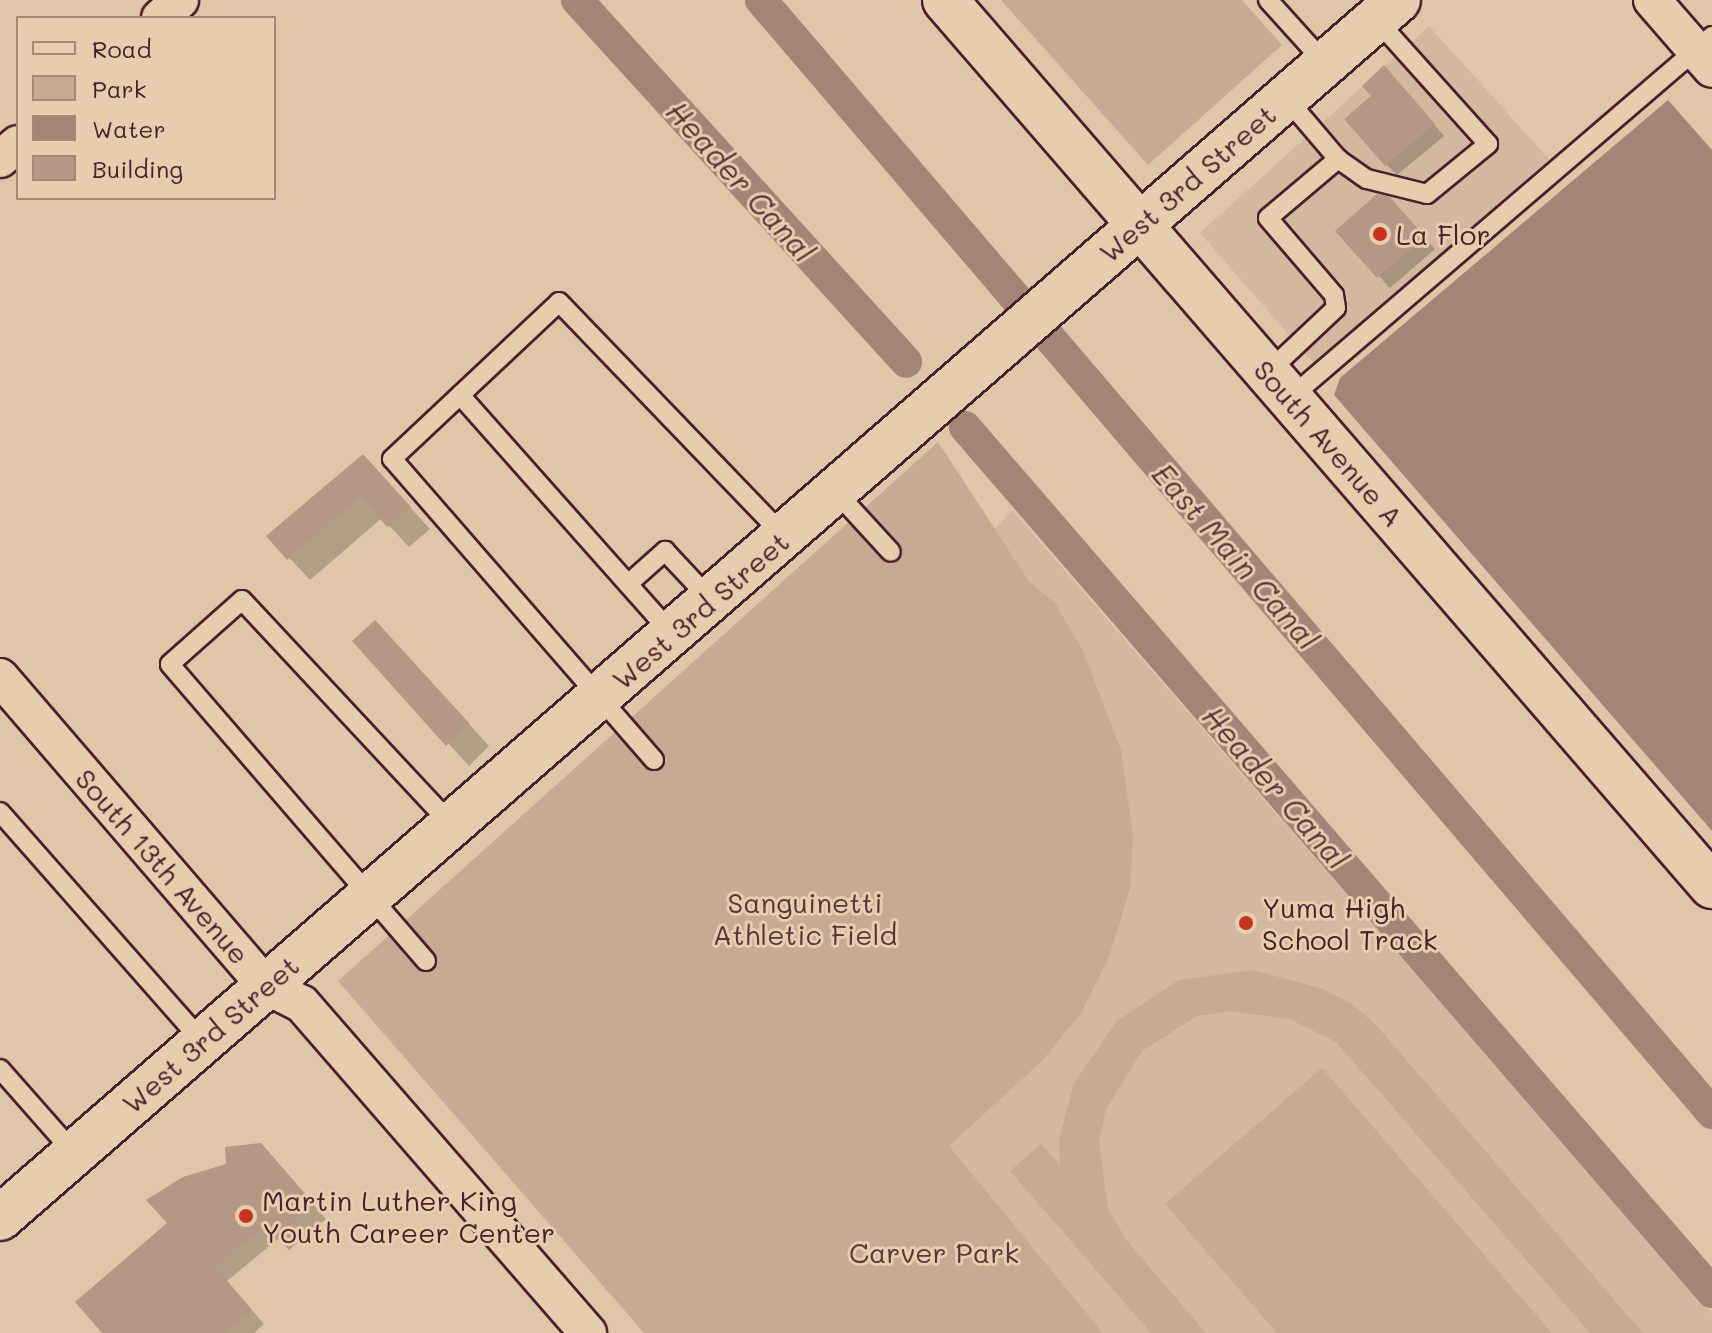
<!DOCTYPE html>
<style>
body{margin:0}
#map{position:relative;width:1712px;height:1333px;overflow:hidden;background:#dfc6a8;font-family:Mali,sans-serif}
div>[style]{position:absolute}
.built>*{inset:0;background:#d2b89e}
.green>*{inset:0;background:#c6aa93}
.water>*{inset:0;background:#a38476}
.shadow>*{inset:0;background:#0003}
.canal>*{height:32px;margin:-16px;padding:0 16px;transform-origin:16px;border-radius:16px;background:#a38476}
.building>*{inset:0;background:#b59785}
.roads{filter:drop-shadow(2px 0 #4a1f2b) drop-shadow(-2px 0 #4a1f2b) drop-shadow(0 2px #4a1f2b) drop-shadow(0 -2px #4a1f2b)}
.lane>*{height:18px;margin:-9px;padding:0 9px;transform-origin:9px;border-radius:9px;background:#e5cdad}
.street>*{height:36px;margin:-18px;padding:0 18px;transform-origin:18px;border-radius:18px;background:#e5cdad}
.secondary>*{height:44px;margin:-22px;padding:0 22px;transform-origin:22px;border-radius:22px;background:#e5cdad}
.dots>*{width:22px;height:22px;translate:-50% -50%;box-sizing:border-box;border:4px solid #e5cdad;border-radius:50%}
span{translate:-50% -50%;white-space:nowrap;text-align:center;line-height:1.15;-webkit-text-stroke:6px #e5cdad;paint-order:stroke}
.street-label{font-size:28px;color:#4a1f2b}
.poi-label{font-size:28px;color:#4a1f2b}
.left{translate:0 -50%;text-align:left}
.park-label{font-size:28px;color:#5d343b}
.water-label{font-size:30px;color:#5c333a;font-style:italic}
.legend{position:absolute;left:16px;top:16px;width:260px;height:184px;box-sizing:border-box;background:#e5cdad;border:2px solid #a78779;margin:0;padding:10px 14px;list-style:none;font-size:24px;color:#4a1f2b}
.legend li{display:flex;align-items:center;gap:16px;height:40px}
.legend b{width:40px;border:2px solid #a78779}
</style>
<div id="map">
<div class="built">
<i style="clip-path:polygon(1429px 26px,1549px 159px,1316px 366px,1200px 233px)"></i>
<i style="clip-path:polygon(1012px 510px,1712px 1314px,1712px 1333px,1103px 1333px,948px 1146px,1042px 1061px,1055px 603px,1029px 581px,995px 529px)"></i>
</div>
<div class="green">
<i style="clip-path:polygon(1001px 0,1242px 0,1282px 45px,1148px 165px)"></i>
<i style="clip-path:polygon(938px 442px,1029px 581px,1055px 603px,1083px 651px,1121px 750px,1133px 836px,1130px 889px,1109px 957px,1081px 1013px,1042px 1061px,949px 1146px,1103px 1333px,644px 1333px,338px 981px)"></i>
<i style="clip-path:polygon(1254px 970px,1323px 989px,1351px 1003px,1376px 1025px,1643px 1333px,1590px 1333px,1336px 1042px,1289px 1019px,1231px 1011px,1197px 1016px,1142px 1051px,1106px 1109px,1099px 1142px,1108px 1209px,1127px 1241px,1206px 1333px,1151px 1333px,1010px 1171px,1041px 1144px,1060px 1165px,1059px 1140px,1074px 1083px,1117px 1021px,1179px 980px)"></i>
<i style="clip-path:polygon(1322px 1068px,1552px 1333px,1277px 1333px,1165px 1204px)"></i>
</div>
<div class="water">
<i style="clip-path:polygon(1668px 100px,1712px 150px,1712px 831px,1334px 395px,1340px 378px)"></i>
</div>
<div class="shadow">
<i style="clip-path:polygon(1395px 79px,1444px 136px,1397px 175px,1386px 164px,1373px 96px)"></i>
<i style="clip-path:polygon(1401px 211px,1435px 249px,1390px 288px,1338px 231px)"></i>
<i style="clip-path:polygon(363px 456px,430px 529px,409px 547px,382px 518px,310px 580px,269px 536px)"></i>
<i style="clip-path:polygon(355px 641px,396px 644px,489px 746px,469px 766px)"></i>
<i style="clip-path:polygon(274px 1159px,326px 1219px,289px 1250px,278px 1239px,227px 1281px,264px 1324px,254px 1333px,104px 1333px)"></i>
</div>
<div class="canal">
<i style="left:577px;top:0;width:489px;rotate:47.7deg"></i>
<i style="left:761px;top:0;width:1464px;rotate:49.49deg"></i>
<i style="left:965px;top:427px;width:1143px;rotate:49.19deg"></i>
</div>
<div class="building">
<i style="clip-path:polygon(1384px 65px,1435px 124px,1385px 166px,1344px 119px,1371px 96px,1362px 86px)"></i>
<i style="clip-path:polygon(1377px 194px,1390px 197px,1425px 237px,1377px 278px,1335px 231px)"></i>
<i style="clip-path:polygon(363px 454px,411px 507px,387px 527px,361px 496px,287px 560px,266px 536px)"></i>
<i style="clip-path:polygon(375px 620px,469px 723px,446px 746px,352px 641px)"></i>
<i style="clip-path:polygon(261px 1143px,314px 1204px,275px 1238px,264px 1226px,215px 1267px,252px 1310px,225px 1333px,102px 1333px,75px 1302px,167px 1223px,146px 1200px,183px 1177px,226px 1164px,225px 1147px)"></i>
</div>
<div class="roads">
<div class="lane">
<i style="left:1268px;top:0;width:85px;rotate:47.9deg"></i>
<i style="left:1338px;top:159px;width:35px;rotate:35deg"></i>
<i style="left:1367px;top:179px;width:62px;rotate:14deg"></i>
<i style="left:1427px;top:194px;width:79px;rotate:-39.3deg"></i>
<i style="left:1488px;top:144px;width:168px;rotate:-131.9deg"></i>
<i style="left:1268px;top:372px;width:93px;rotate:-43.3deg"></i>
<i style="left:1336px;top:308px;width:13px;rotate:-99deg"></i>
<i style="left:1334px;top:295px;width:101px;rotate:-130.6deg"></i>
<i style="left:1268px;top:218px;width:92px;rotate:-40.1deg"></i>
<i style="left:1338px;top:159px;width:80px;rotate:-130.4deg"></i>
<i style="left:460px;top:395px;width:319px;rotate:48.4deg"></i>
<i style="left:1290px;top:398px;width:556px;rotate:-40.62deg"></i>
<i style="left:836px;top:492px;width:81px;rotate:47.5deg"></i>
<i style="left:628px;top:584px;width:50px;rotate:-41.7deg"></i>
<i style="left:665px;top:551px;width:67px;rotate:46.8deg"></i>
<i style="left:654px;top:760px;width:399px;rotate:-131deg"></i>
<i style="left:392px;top:459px;width:229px;rotate:-43.2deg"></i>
<i style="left:559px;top:302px;width:326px;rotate:46.1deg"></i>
<i style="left:0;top:812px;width:305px;rotate:48.6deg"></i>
<i style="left:426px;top:961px;width:392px;rotate:-130.8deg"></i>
<i style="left:170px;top:664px;width:96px;rotate:-41.6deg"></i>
<i style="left:242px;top:600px;width:308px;rotate:47deg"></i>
<i style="left:0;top:1069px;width:112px;rotate:48.6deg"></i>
</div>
<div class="street">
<i style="left:1652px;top:0;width:91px;rotate:49deg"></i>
<i style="left:160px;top:18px;width:27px;rotate:-42deg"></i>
<i style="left:0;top:159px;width:23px;rotate:-40deg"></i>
<i style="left:0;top:677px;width:408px;rotate:49.3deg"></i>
<i style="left:266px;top:986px;width:40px;rotate:26.6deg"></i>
<i style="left:302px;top:1004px;width:436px;rotate:49deg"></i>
</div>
<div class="secondary">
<i style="left:945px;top:0;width:1172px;rotate:49.12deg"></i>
<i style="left:0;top:1218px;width:1854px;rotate:-41.06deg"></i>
</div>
</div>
<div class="dots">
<i style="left:1380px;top:234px;background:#c8321e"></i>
<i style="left:1246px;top:923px;background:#c8321e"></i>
<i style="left:246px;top:1216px;background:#c8321e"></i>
</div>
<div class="street-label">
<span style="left:1187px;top:183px;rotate:-41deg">West 3rd Street</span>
<span style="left:1329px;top:443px;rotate:49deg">South Avenue A</span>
<span style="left:700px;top:610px;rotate:-41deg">West 3rd Street</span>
<span style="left:163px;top:866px;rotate:49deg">South 13th Avenue</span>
<span style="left:210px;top:1034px;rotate:-41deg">West 3rd Street</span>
</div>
<div class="poi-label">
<span class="left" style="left:1396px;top:234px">La Flor</span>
<span class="left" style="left:1262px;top:923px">Yuma High<br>School Track</span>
<span class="left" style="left:262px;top:1216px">Martin Luther King<br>Youth Career Center</span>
</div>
<div class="park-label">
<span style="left:805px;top:918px">Sanguinetti<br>Athletic Field</span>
<span style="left:934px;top:1252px">Carver Park</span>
</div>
<div class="water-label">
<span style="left:741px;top:181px;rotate:48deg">Header Canal</span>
<span style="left:1236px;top:556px;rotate:49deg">East Main Canal</span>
<span style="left:1276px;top:787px;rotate:49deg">Header Canal</span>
</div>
<ul class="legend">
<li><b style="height:10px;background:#e5cdad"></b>Road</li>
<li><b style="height:22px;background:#c6aa93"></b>Park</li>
<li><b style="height:22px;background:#a38476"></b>Water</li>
<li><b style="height:22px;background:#b59785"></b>Building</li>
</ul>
</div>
